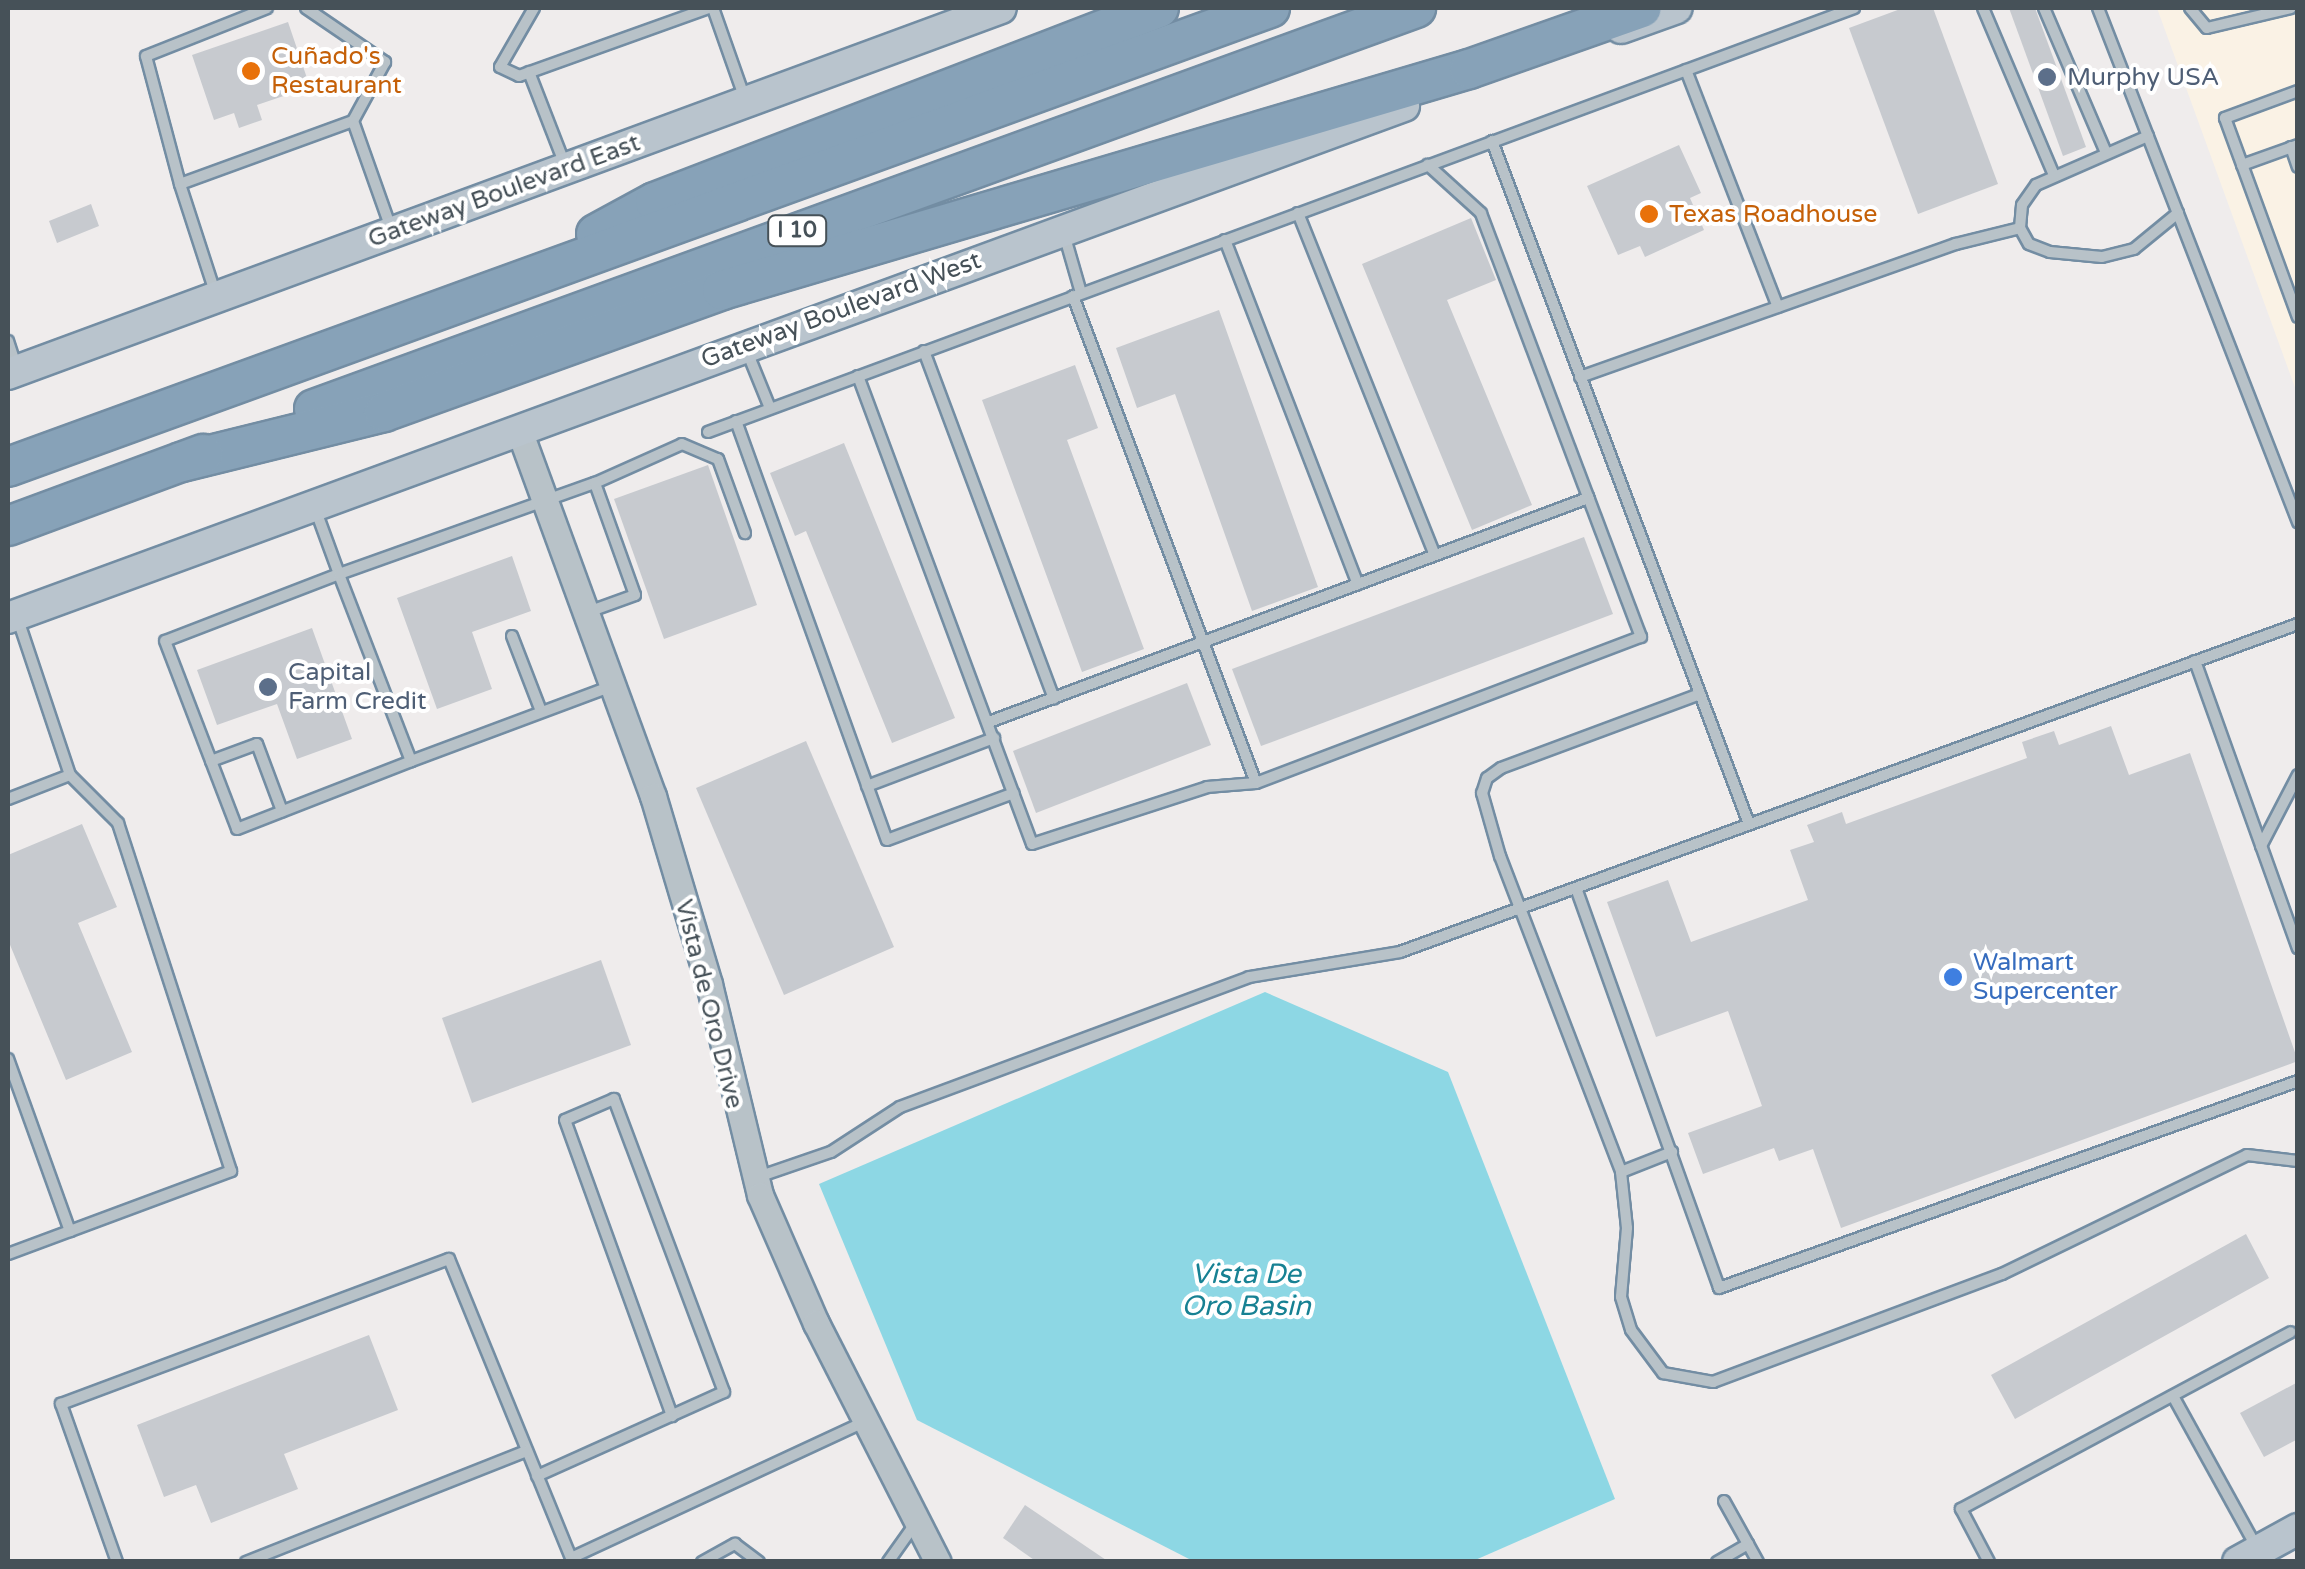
<!DOCTYPE html>
<meta charset="utf-8">
<style>
body{margin:0}
#map{position:relative;width:2305px;height:1569px;overflow:hidden;background:#efecec;font-family:"Varela Round",sans-serif}
div>[style]{position:absolute}
.commercial>*{inset:0;background:#faf2e5}
.water>*{inset:0;background:#8dd7e4}
.building>*{inset:0;background:#c7cacf}
.roads{filter:drop-shadow(2px 0 #738da3) drop-shadow(-2px 0 #738da3) drop-shadow(0 2px #738da3) drop-shadow(0 -2px #738da3)}
.service>*{height:10px;margin:-5px;padding:0 5px;transform-origin:5px;border-radius:5px;background:#b8c2c8}
.tertiary>*{height:25px;margin:-12.5px;padding:0 12.5px;transform-origin:12.5px;border-radius:12.5px;background:#b8c2c8}
.secondary>*{height:30px;margin:-15px;padding:0 15px;transform-origin:15px;border-radius:15px;background:#b9c4cd}
.motorway>*{height:38px;margin:-19px;padding:0 19px;transform-origin:19px;border-radius:19px;background:#87a2b8}
.dots>*{width:28px;height:28px;translate:-50% -50%;box-sizing:border-box;border:5px solid #fff;border-radius:50%}
span{translate:-50% -50%;white-space:nowrap;text-align:center;line-height:1.15;-webkit-text-stroke:8px #fff;paint-order:stroke}
.shield-label span{padding:2px 8px;background:#fff;border:2px solid;border-radius:8px;-webkit-text-stroke-width:0}
.shield-label{font-size:22px;color:#465158;font-weight:700}
.food-label{font-size:25px;color:#c56008}
.left{translate:0 -50%;text-align:left}
.service-label{font-size:25px;color:#4e5e75}
.street-label{font-size:25px;color:#465158}
.shop-label{font-size:25px;color:#366cbe}
.water-label{font-size:28px;color:#178193;font-style:italic}
.frame{position:absolute;inset:0;border:10px solid #465158;pointer-events:none}
</style>
<div id="map">
<div class="commercial">
<i style="clip-path:polygon(2157px 8px,2297px 8px,2297px 393px)"></i>
</div>
<div class="water">
<i style="clip-path:polygon(1265px 992px,1448px 1072px,1615px 1499px,1473px 1561px,1193px 1561px,917px 1420px,819px 1184px)"></i>
</div>
<div class="building">
<i style="clip-path:polygon(1903px 8px,1933px 8px,1998px 184px,1918px 214px,1849px 28px)"></i>
<i style="clip-path:polygon(2009px 8px,2035px 8px,2086px 147px,2063px 156px)"></i>
<i style="clip-path:polygon(288px 22px,310px 87px,257px 105px,262px 120px,239px 128px,234px 113px,214px 120px,192px 55px)"></i>
<i style="clip-path:polygon(1679px 145px,1701px 193px,1690px 198px,1704px 230px,1645px 257px,1640px 246px,1618px 255px,1587px 186px)"></i>
<i style="clip-path:polygon(91px 204px,99px 226px,57px 243px,49px 221px)"></i>
<i style="clip-path:polygon(1471px 218px,1496px 280px,1447px 300px,1532px 505px,1472px 530px,1362px 264px)"></i>
<i style="clip-path:polygon(1219px 310px,1318px 587px,1252px 611px,1175px 394px,1137px 408px,1116px 348px)"></i>
<i style="clip-path:polygon(1075px 365px,1098px 428px,1067px 440px,1144px 649px,1082px 672px,982px 400px)"></i>
<i style="clip-path:polygon(844px 443px,955px 718px,892px 743px,806px 531px,795px 536px,770px 473px)"></i>
<i style="clip-path:polygon(708px 465px,757px 605px,664px 639px,614px 499px)"></i>
<i style="clip-path:polygon(1584px 537px,1613px 614px,1261px 746px,1232px 669px)"></i>
<i style="clip-path:polygon(512px 556px,531px 611px,472px 632px,492px 689px,437px 709px,397px 598px)"></i>
<i style="clip-path:polygon(312px 628px,352px 739px,297px 759px,277px 704px,217px 725px,197px 670px)"></i>
<i style="clip-path:polygon(1187px 683px,1211px 745px,1036px 813px,1013px 751px)"></i>
<i style="clip-path:polygon(2111px 726px,2129px 775px,2190px 753px,2298px 1061px,1841px 1228px,1813px 1149px,1779px 1161px,1774px 1148px,1703px 1174px,1688px 1133px,1762px 1106px,1728px 1011px,1656px 1037px,1607px 902px,1668px 880px,1691px 942px,1808px 900px,1790px 850px,1814px 842px,1807px 825px,1842px 812px,1846px 824px,2027px 758px,2022px 742px,2054px 731px,2059px 745px)"></i>
<i style="clip-path:polygon(806px 741px,894px 947px,784px 995px,696px 788px)"></i>
<i style="clip-path:polygon(82px 824px,117px 907px,78px 923px,132px 1052px,66px 1080px,8px 940px,8px 855px)"></i>
<i style="clip-path:polygon(601px 960px,631px 1045px,472px 1103px,442px 1018px)"></i>
<i style="clip-path:polygon(2246px 1234px,2269px 1278px,2015px 1419px,1991px 1375px)"></i>
<i style="clip-path:polygon(369px 1335px,398px 1410px,284px 1454px,298px 1489px,211px 1523px,196px 1485px,164px 1497px,137px 1425px)"></i>
<i style="clip-path:polygon(2298px 1382px,2298px 1439px,2264px 1457px,2240px 1413px)"></i>
<i style="clip-path:polygon(1025px 1505px,1109px 1562px,1037px 1562px,1003px 1538px)"></i>
</div>
<div class="roads">
<div class="service">
<i style="left:306px;top:8px;width:96px;rotate:34.4deg"></i>
<i style="left:385px;top:62px;width:67px;rotate:118.5deg"></i>
<i style="left:534px;top:8px;width:68px;rotate:120deg"></i>
<i style="left:500px;top:67px;width:21px;rotate:25deg"></i>
<i style="left:519px;top:76px;width:202px;rotate:-19.7deg"></i>
<i style="left:713px;top:8px;width:93px;rotate:70.6deg"></i>
<i style="left:1983px;top:8px;width:181px;rotate:67deg"></i>
<i style="left:2044px;top:8px;width:158px;rotate:66.8deg"></i>
<i style="left:2098px;top:8px;width:552px;rotate:68.74deg"></i>
<i style="left:2190px;top:8px;width:26px;rotate:50deg"></i>
<i style="left:2207px;top:28px;width:86px;rotate:-13.4deg"></i>
<i style="left:1686px;top:70px;width:254px;rotate:68.8deg"></i>
<i style="left:529px;top:72px;width:100px;rotate:68.8deg"></i>
<i style="left:2298px;top:91px;width:78px;rotate:159.7deg"></i>
<i style="left:2225px;top:118px;width:212px;rotate:69.9deg"></i>
<i style="left:2148px;top:136px;width:122px;rotate:156.4deg"></i>
<i style="left:2036px;top:185px;width:24px;rotate:125deg"></i>
<i style="left:2022px;top:205px;width:23px;rotate:95deg"></i>
<i style="left:2020px;top:228px;width:18px;rotate:61deg"></i>
<i style="left:2029px;top:244px;width:22px;rotate:21deg"></i>
<i style="left:2050px;top:252px;width:52px;rotate:5.5deg"></i>
<i style="left:2102px;top:257px;width:33px;rotate:-14deg"></i>
<i style="left:2134px;top:249px;width:57px;rotate:-39.3deg"></i>
<i style="left:1492px;top:141px;width:730px;rotate:69.38deg"></i>
<i style="left:2291px;top:147px;width:21px;rotate:71deg"></i>
<i style="left:2242px;top:165px;width:59px;rotate:-19.7deg"></i>
<i style="left:180px;top:184px;width:132px;rotate:-104.9deg"></i>
<i style="left:146px;top:56px;width:130px;rotate:-21.6deg"></i>
<i style="left:1298px;top:213px;width:368px;rotate:68.2deg"></i>
<i style="left:1064px;top:234px;width:61px;rotate:73.9deg"></i>
<i style="left:1225px;top:240px;width:369px;rotate:68.9deg"></i>
<i style="left:215px;top:292px;width:114px;rotate:-108deg"></i>
<i style="left:180px;top:184px;width:184px;rotate:-20deg"></i>
<i style="left:353px;top:121px;width:117px;rotate:70.5deg"></i>
<i style="left:1073px;top:296px;width:520px;rotate:69.41deg"></i>
<i style="left:8px;top:341px;width:29px;rotate:72deg"></i>
<i style="left:746px;top:349px;width:64px;rotate:67.9deg"></i>
<i style="left:924px;top:351px;width:371px;rotate:69.5deg"></i>
<i style="left:858px;top:376px;width:499px;rotate:69.6deg"></i>
<i style="left:1032px;top:844px;width:184px;rotate:-18deg"></i>
<i style="left:1207px;top:787px;width:49px;rotate:-4.7deg"></i>
<i style="left:1256px;top:783px;width:412px;rotate:-20.8deg"></i>
<i style="left:1641px;top:637px;width:453px;rotate:-110.7deg"></i>
<i style="left:1481px;top:213px;width:72px;rotate:-137.8deg"></i>
<i style="left:1580px;top:377px;width:399px;rotate:-19.5deg"></i>
<i style="left:1956px;top:244px;width:66px;rotate:-14deg"></i>
<i style="left:736px;top:421px;width:445px;rotate:70.2deg"></i>
<i style="left:887px;top:840px;width:135px;rotate:-20.3deg"></i>
<i style="left:708px;top:432px;width:1222px;rotate:-20.3deg"></i>
<i style="left:316px;top:511px;width:67px;rotate:69.9deg"></i>
<i style="left:339px;top:574px;width:186px;rotate:158.9deg"></i>
<i style="left:165px;top:641px;width:201px;rotate:69deg"></i>
<i style="left:237px;top:829px;width:187px;rotate:-21.3deg"></i>
<i style="left:588px;top:612px;width:50px;rotate:-19.9deg"></i>
<i style="left:635px;top:595px;width:119px;rotate:-109.7deg"></i>
<i style="left:512px;top:636px;width:80px;rotate:68.9deg"></i>
<i style="left:2195px;top:661px;width:305px;rotate:70.3deg"></i>
<i style="left:612px;top:686px;width:215px;rotate:159.5deg"></i>
<i style="left:411px;top:761px;width:200px;rotate:-111.1deg"></i>
<i style="left:339px;top:574px;width:272px;rotate:-19.6deg"></i>
<i style="left:595px;top:483px;width:95px;rotate:-24.1deg"></i>
<i style="left:682px;top:444px;width:39px;rotate:23deg"></i>
<i style="left:718px;top:459px;width:79px;rotate:70deg"></i>
<i style="left:1700px;top:694px;width:212px;rotate:159.6deg"></i>
<i style="left:1501px;top:768px;width:17px;rotate:144deg"></i>
<i style="left:1487px;top:778px;width:16px;rotate:108deg"></i>
<i style="left:1482px;top:793px;width:66px;rotate:74.1deg"></i>
<i style="left:1500px;top:856px;width:338px;rotate:69deg"></i>
<i style="left:1621px;top:1172px;width:56px;rotate:83.9deg"></i>
<i style="left:1627px;top:1228px;width:69px;rotate:95deg"></i>
<i style="left:1621px;top:1297px;width:34px;rotate:73deg"></i>
<i style="left:1631px;top:1330px;width:54px;rotate:53.3deg"></i>
<i style="left:1663px;top:1373px;width:51px;rotate:10.2deg"></i>
<i style="left:1713px;top:1382px;width:309px;rotate:-20.5deg"></i>
<i style="left:2002px;top:1274px;width:272px;rotate:-25.9deg"></i>
<i style="left:2247px;top:1155px;width:51px;rotate:6.7deg"></i>
<i style="left:989px;top:722px;width:640px;rotate:-20.5deg"></i>
<i style="left:211px;top:761px;width:49px;rotate:-20.3deg"></i>
<i style="left:257px;top:744px;width:72px;rotate:69.5deg"></i>
<i style="left:867px;top:786px;width:136px;rotate:-20.7deg"></i>
<i style="left:8px;top:799px;width:66px;rotate:-21.2deg"></i>
<i style="left:70px;top:775px;width:163px;rotate:-108.5deg"></i>
<i style="left:2261px;top:846px;width:80px;rotate:-62.5deg"></i>
<i style="left:1576px;top:888px;width:425px;rotate:70.3deg"></i>
<i style="left:1719px;top:1288px;width:615px;rotate:-19.67deg"></i>
<i style="left:8px;top:1059px;width:183px;rotate:70.2deg"></i>
<i style="left:70px;top:1231px;width:172px;rotate:-20.4deg"></i>
<i style="left:231px;top:1171px;width:366px;rotate:-108deg"></i>
<i style="left:118px;top:823px;width:68px;rotate:-135deg"></i>
<i style="left:1621px;top:1172px;width:55px;rotate:-21.4deg"></i>
<i style="left:755px;top:1178px;width:80px;rotate:-18.9deg"></i>
<i style="left:831px;top:1152px;width:82px;rotate:-33.1deg"></i>
<i style="left:900px;top:1107px;width:372px;rotate:-20.4deg"></i>
<i style="left:1249px;top:977px;width:153px;rotate:-9.4deg"></i>
<i style="left:1400px;top:952px;width:956px;rotate:-20.07deg"></i>
<i style="left:8px;top:1254px;width:66px;rotate:-20.4deg"></i>
<i style="left:2173px;top:1396px;width:174px;rotate:61.1deg"></i>
<i style="left:537px;top:1476px;width:205px;rotate:-24.2deg"></i>
<i style="left:724px;top:1392px;width:313px;rotate:-110.6deg"></i>
<i style="left:614px;top:1099px;width:53px;rotate:156.8deg"></i>
<i style="left:565px;top:1120px;width:315px;rotate:70.1deg"></i>
<i style="left:1724px;top:1501px;width:70px;rotate:60.9deg"></i>
<i style="left:117px;top:1562px;width:168px;rotate:-109.5deg"></i>
<i style="left:61px;top:1404px;width:414px;rotate:-20.5deg"></i>
<i style="left:449px;top:1259px;width:323px;rotate:67.8deg"></i>
<i style="left:571px;top:1558px;width:323px;rotate:-24.9deg"></i>
<i style="left:246px;top:1562px;width:302px;rotate:-21.6deg"></i>
<i style="left:702px;top:1562px;width:38px;rotate:-29deg"></i>
<i style="left:735px;top:1544px;width:30px;rotate:37deg"></i>
<i style="left:888px;top:1562px;width:47px;rotate:-54.6deg"></i>
<i style="left:1717px;top:1562px;width:36px;rotate:-30deg"></i>
<i style="left:1989px;top:1562px;width:60px;rotate:-117.8deg"></i>
<i style="left:1961px;top:1509px;width:374px;rotate:-28.2deg"></i>
</div>
<div class="tertiary">
<i style="left:519px;top:430px;width:390px;rotate:69.9deg"></i>
<i style="left:653px;top:796px;width:196px;rotate:73.4deg"></i>
<i style="left:709px;top:984px;width:217px;rotate:76.4deg"></i>
<i style="left:760px;top:1195px;width:140px;rotate:66.4deg"></i>
<i style="left:816px;top:1323px;width:268px;rotate:63deg"></i>
</div>
<div class="secondary">
<i style="left:1621px;top:28px;width:59px;rotate:-19.7deg"></i>
<i style="left:8px;top:374px;width:1058px;rotate:-20.23deg"></i>
<i style="left:8px;top:618px;width:1487px;rotate:-20.14deg"></i>
<i style="left:2238px;top:1562px;width:68px;rotate:-28.8deg"></i>
</div>
<div class="motorway">
<i style="left:596px;top:234px;width:67px;rotate:-28.5deg"></i>
<i style="left:655px;top:202px;width:540px;rotate:-21.05deg"></i>
<i style="left:314px;top:409px;width:1173px;rotate:-20deg"></i>
<i style="left:182px;top:462px;width:208px;rotate:-13.9deg"></i>
<i style="left:384px;top:412px;width:359px;rotate:-19.8deg"></i>
<i style="left:722px;top:290px;width:779px;rotate:-16.48deg"></i>
<i style="left:1469px;top:69px;width:183px;rotate:-19.4deg"></i>
<i style="left:8px;top:467px;width:1343px;rotate:-19.99deg"></i>
<i style="left:8px;top:526px;width:208px;rotate:-20.3deg"></i>
</div>
</div>
<div class="dots">
<i style="left:251px;top:71px;background:#e8710a"></i>
<i style="left:2047px;top:77px;background:#5c6f8a"></i>
<i style="left:1649px;top:214px;background:#e8710a"></i>
<i style="left:268px;top:687px;background:#5c6f8a"></i>
<i style="left:1953px;top:977px;background:#3f7fe0"></i>
</div>
<div class="shield-label">
<span style="left:797px;top:231px">I 10</span>
</div>
<div class="food-label">
<span class="left" style="left:271px;top:71px">Cuñado's<br>Restaurant</span>
<span class="left" style="left:1669px;top:214px">Texas Roadhouse</span>
</div>
<div class="service-label">
<span class="left" style="left:2067px;top:77px">Murphy USA</span>
<span class="left" style="left:288px;top:687px">Capital<br>Farm Credit</span>
</div>
<div class="street-label">
<span style="left:504px;top:191px;rotate:-20deg">Gateway Boulevard East</span>
<span style="left:841px;top:310px;rotate:-20deg">Gateway Boulevard West</span>
<span style="left:709px;top:1004px;rotate:76deg">Vista de Oro Drive</span>
</div>
<div class="shop-label">
<span class="left" style="left:1973px;top:977px">Walmart<br>Supercenter</span>
</div>
<div class="water-label">
<span style="left:1246px;top:1290px">Vista De<br>Oro Basin</span>
</div>
<div class="frame"></div>
</div>
